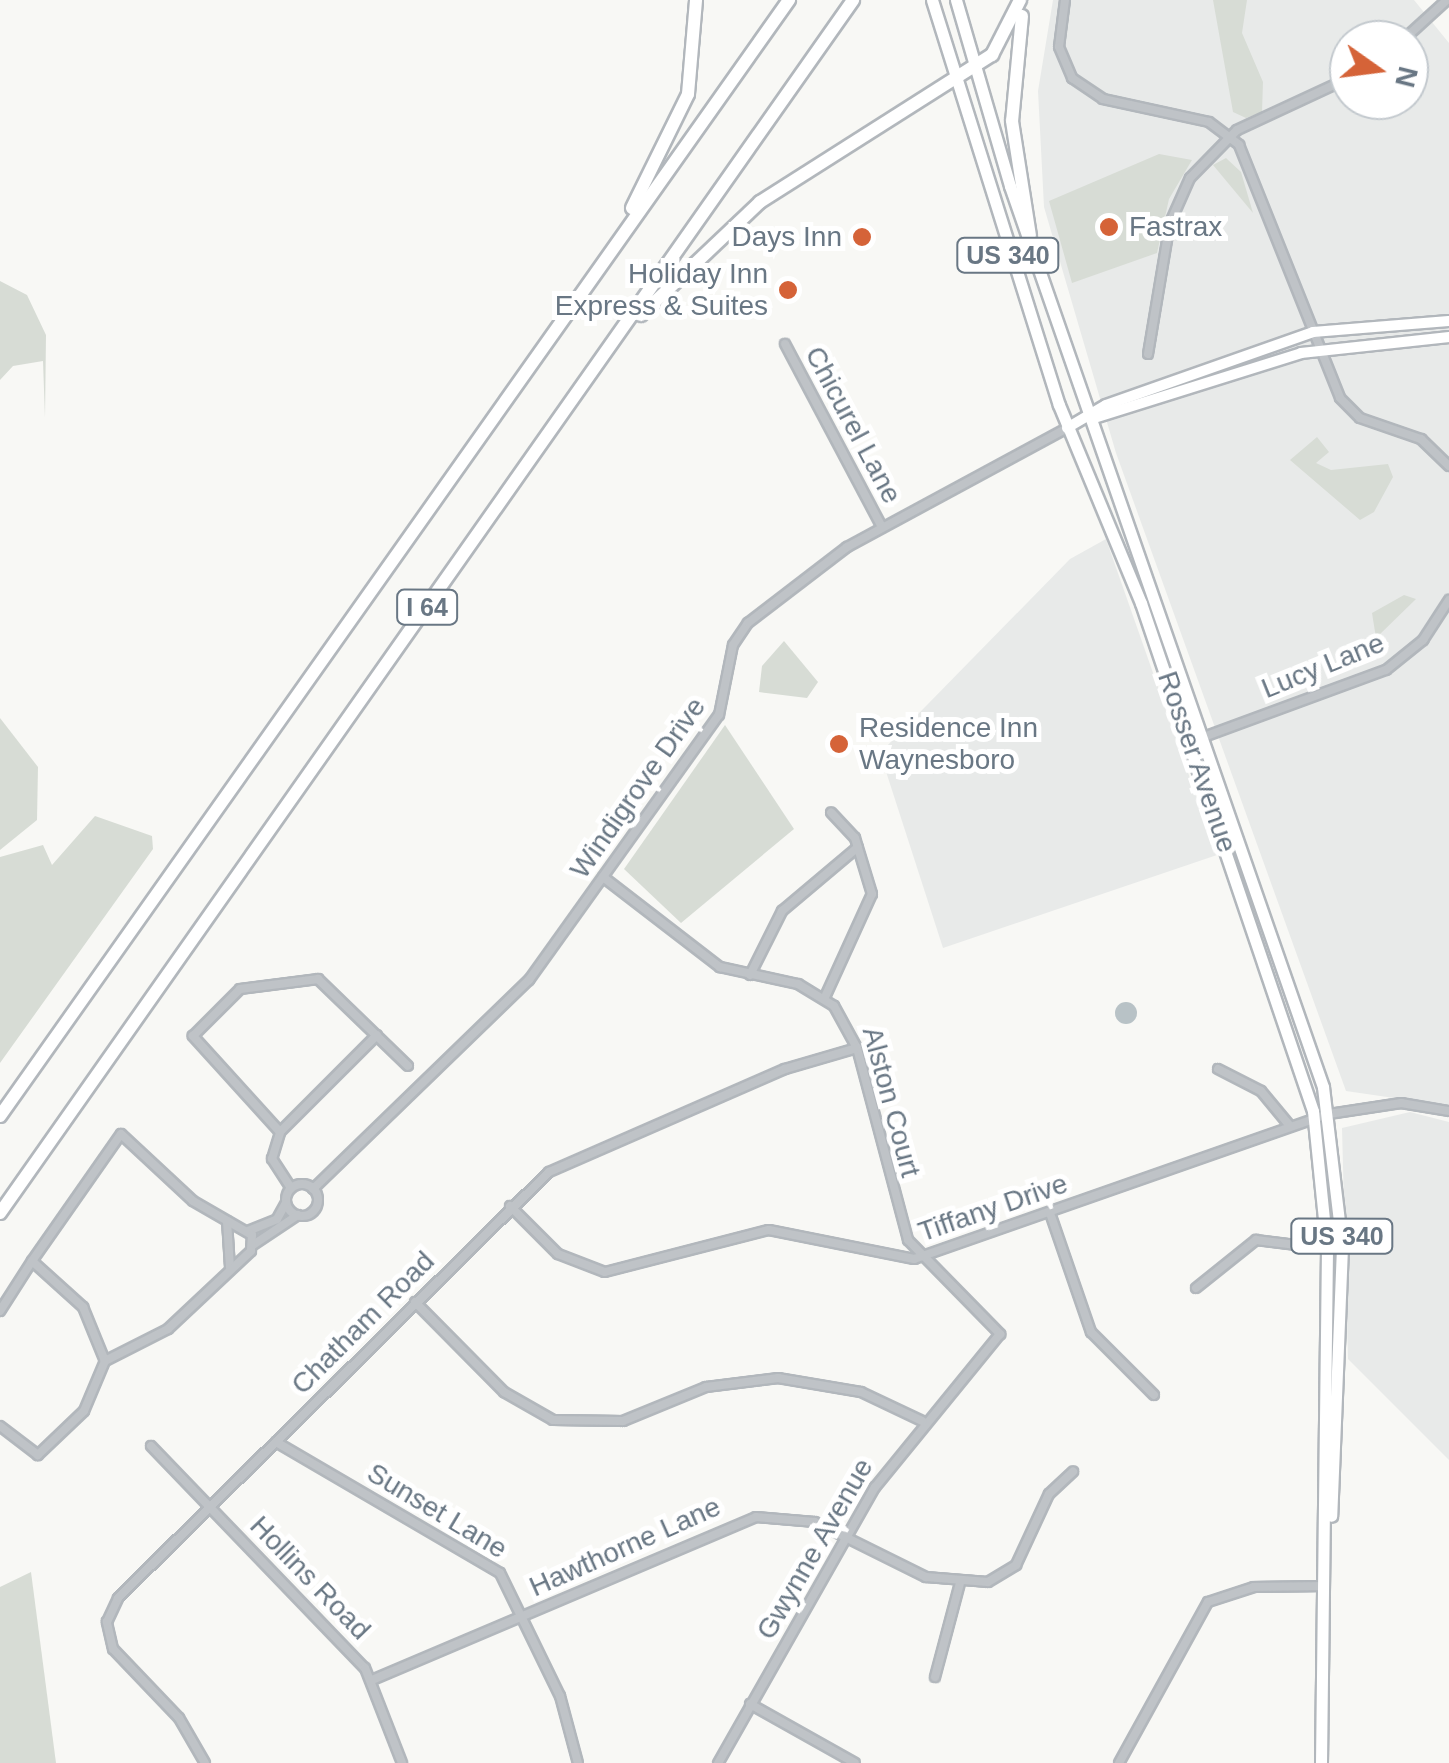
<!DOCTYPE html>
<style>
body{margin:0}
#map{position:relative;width:1449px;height:1763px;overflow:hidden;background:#f8f8f5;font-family:Arial,sans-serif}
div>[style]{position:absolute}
.built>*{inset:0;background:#e8eae9}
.green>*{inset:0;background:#d7dcd5}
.water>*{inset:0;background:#b8c2c6}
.round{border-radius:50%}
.roads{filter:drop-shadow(2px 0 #b2b7bc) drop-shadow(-2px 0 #b2b7bc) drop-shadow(0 2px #b2b7bc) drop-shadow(0 -2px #b2b7bc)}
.street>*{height:8px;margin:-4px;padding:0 4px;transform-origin:4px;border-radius:4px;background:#bfc3c7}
.street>.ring{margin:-4px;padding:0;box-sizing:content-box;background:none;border:8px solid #bfc3c7;border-radius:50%}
.secondary>*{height:10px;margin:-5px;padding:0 5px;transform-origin:5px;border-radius:5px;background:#fff}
.primary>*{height:11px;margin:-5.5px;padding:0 5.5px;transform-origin:5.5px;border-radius:5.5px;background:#fff}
.highway>*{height:12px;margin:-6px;padding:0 6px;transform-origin:6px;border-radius:6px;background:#fff}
.dots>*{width:28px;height:28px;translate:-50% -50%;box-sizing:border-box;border:5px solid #fff;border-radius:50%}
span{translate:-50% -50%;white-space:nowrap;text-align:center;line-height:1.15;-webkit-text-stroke:10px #fff;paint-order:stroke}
.shield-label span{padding:2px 8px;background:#fff;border:2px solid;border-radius:8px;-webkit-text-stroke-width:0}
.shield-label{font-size:25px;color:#697784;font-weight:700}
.poi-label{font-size:28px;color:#697784}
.left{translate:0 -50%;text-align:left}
.right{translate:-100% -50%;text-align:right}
.street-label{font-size:28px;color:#697784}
.north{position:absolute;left:1329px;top:20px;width:100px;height:100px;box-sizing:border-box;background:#fff;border:2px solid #c3c9ce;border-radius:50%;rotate:104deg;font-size:28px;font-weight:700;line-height:40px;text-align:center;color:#697784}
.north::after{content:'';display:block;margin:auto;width:35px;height:45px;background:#d56338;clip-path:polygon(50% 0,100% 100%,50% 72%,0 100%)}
</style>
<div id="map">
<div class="built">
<i style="clip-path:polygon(evenodd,1053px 0,1414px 0,1449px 43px,1449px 1106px,1346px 1091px,1116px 453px,1044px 207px,1038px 91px,1053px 0,1349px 40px,1409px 40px,1409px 100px,1349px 100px,1349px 40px)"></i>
<i style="clip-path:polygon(1106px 539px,1217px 855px,943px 948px,880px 753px,1070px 559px)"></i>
<i style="clip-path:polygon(1410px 1112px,1449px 1122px,1449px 1460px,1348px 1359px,1342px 1128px)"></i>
</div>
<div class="green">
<i style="clip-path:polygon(1213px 0,1247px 0,1242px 33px,1263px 82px,1262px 112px,1246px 118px,1233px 112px)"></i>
<i style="clip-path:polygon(1159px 154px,1192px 160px,1169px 199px,1157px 253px,1072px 283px,1049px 201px)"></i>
<i style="clip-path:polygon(1226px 158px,1241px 172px,1253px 213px,1213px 165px)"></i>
<i style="clip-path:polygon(0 281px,27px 295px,46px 335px,45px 418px,43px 361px,13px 366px,0 380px)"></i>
<i style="clip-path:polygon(1317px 437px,1329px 452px,1316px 463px,1331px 470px,1388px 464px,1393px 477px,1374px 512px,1360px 520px,1290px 460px)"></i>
<i style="clip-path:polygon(1404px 595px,1416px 599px,1376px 638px,1372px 613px)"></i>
<i style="clip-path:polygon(784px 641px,818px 682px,807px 698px,759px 692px,762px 666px)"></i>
<i style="clip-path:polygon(0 718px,38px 767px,37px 820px,0 850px)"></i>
<i style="clip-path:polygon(725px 725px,794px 829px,681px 923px,624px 869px)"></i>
<i style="clip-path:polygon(95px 816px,152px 836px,153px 849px,0 1063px,0 857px,43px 845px,52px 865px)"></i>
<i style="clip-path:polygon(31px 1572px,56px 1763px,0 1763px,0 1587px)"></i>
</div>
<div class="water">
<i class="round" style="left:1115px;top:1002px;width:22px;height:22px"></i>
</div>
<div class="roads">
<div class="street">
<i style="left:1065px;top:0;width:47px;rotate:97.3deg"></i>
<i style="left:1059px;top:47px;width:34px;rotate:67deg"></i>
<i style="left:1072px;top:78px;width:37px;rotate:34deg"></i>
<i style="left:1103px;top:99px;width:108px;rotate:12.2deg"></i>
<i style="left:1209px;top:122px;width:38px;rotate:37deg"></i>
<i style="left:1239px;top:145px;width:272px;rotate:68.2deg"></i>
<i style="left:1340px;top:398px;width:28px;rotate:45deg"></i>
<i style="left:1360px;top:418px;width:65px;rotate:19deg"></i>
<i style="left:1421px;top:439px;width:39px;rotate:44deg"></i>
<i style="left:1403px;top:40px;width:59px;rotate:-42.3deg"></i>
<i style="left:785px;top:344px;width:207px;rotate:62.1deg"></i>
<i style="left:1148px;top:354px;width:133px;rotate:-80.5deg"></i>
<i style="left:1170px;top:223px;width:49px;rotate:-66deg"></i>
<i style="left:1190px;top:178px;width:67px;rotate:-45.6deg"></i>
<i style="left:1237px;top:130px;width:123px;rotate:-24.9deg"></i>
<i style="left:1190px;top:742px;width:209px;rotate:-20.2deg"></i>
<i style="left:1386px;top:670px;width:48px;rotate:-39deg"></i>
<i style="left:1423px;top:640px;width:48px;rotate:-57deg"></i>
<i style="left:603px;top:877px;width:148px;rotate:37.6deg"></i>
<i style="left:720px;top:967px;width:80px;rotate:12.3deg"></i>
<i style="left:798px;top:984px;width:42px;rotate:31.4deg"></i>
<i style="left:834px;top:1006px;width:48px;rotate:61.3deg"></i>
<i style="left:857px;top:1048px;width:199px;rotate:75.1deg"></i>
<i style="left:908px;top:1240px;width:132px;rotate:45.6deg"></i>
<i style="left:1000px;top:1334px;width:198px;rotate:129.2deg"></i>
<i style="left:875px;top:1487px;width:318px;rotate:119.6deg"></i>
<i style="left:750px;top:975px;width:72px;rotate:-63.4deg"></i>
<i style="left:782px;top:911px;width:99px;rotate:-40.1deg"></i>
<i style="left:825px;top:997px;width:113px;rotate:-65.5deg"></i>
<i style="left:872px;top:894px;width:59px;rotate:-106.9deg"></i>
<i style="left:855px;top:838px;width:35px;rotate:-133deg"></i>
<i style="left:1218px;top:1069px;width:48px;rotate:27.1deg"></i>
<i style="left:1261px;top:1091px;width:45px;rotate:50.4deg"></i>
<i style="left:280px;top:1132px;width:130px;rotate:-132.2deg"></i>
<i style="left:193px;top:1036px;width:66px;rotate:-45deg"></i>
<i style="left:240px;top:989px;width:79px;rotate:-7.3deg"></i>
<i style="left:318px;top:979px;width:125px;rotate:44deg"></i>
<i class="ring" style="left:286px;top:1184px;width:24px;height:24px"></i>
<i style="left:291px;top:1188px;width:35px;rotate:-123deg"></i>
<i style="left:272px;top:1159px;width:28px;rotate:-73deg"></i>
<i style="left:280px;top:1132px;width:137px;rotate:-45deg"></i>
<i style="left:313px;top:1189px;width:301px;rotate:-44.1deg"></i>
<i style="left:529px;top:980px;width:326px;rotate:-54.4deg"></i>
<i style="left:719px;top:715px;width:71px;rotate:-78.7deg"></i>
<i style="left:733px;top:645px;width:27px;rotate:-56deg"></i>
<i style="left:748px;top:623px;width:125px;rotate:-37.5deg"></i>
<i style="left:847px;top:547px;width:250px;rotate:-28.4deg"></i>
<i style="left:510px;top:1206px;width:68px;rotate:45deg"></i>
<i style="left:558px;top:1254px;width:50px;rotate:21deg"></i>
<i style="left:605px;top:1272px;width:169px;rotate:-14.4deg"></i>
<i style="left:769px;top:1230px;width:148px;rotate:11.3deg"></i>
<i style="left:914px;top:1259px;width:440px;rotate:-19.3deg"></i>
<i style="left:1329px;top:1114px;width:73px;rotate:-8.7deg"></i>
<i style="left:1401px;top:1103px;width:49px;rotate:9.5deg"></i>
<i style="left:1050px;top:1213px;width:126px;rotate:71deg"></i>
<i style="left:1091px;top:1332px;width:89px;rotate:45deg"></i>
<i style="left:227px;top:1221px;width:46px;rotate:86.3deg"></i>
<i style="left:248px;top:1231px;width:31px;rotate:-22deg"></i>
<i style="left:277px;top:1219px;width:18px;rotate:-61deg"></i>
<i style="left:253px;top:1245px;width:54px;rotate:-33.7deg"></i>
<i style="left:32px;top:1261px;width:155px;rotate:-55deg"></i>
<i style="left:121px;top:1134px;width:98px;rotate:42.9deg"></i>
<i style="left:193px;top:1201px;width:68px;rotate:30deg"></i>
<i style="left:252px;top:1235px;width:16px;rotate:94deg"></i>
<i style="left:251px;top:1251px;width:114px;rotate:136.8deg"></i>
<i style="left:168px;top:1329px;width:71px;rotate:153.1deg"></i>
<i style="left:1196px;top:1288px;width:77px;rotate:-38.7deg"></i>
<i style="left:1256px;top:1240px;width:73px;rotate:7.1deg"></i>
<i style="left:415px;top:1302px;width:127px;rotate:45.3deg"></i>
<i style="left:504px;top:1392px;width:56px;rotate:29.7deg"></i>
<i style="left:553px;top:1420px;width:70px;rotate:0.8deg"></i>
<i style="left:623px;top:1421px;width:90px;rotate:-22.3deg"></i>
<i style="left:706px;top:1387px;width:73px;rotate:-7.1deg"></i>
<i style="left:778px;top:1378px;width:84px;rotate:9.6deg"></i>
<i style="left:861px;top:1392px;width:68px;rotate:25.4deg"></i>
<i style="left:0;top:1311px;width:59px;rotate:-57.4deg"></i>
<i style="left:32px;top:1261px;width:69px;rotate:42deg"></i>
<i style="left:83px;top:1307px;width:58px;rotate:67.8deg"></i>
<i style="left:105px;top:1361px;width:54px;rotate:112.8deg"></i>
<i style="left:84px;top:1411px;width:64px;rotate:136.3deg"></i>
<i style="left:38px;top:1455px;width:48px;rotate:-142.7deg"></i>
<i style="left:276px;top:1442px;width:259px;rotate:30.3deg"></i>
<i style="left:500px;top:1573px;width:137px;rotate:64deg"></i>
<i style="left:560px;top:1696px;width:69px;rotate:75deg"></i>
<i style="left:151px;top:1446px;width:308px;rotate:46.1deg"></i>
<i style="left:365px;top:1668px;width:102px;rotate:68.7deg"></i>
<i style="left:935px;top:1677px;width:97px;rotate:-75.1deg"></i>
<i style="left:372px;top:1680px;width:417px;rotate:-23deg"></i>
<i style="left:756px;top:1517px;width:59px;rotate:4.8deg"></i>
<i style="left:815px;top:1522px;width:124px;rotate:26.4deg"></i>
<i style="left:926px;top:1577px;width:62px;rotate:4.6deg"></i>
<i style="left:988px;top:1582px;width:33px;rotate:-31deg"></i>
<i style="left:1016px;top:1565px;width:78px;rotate:-65.1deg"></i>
<i style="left:1049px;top:1494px;width:33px;rotate:-43deg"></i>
<i style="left:750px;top:1704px;width:120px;rotate:29.3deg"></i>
<i style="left:205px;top:1763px;width:52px;rotate:-120deg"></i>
<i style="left:179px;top:1718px;width:95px;rotate:-133.7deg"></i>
<i style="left:113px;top:1649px;width:28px;rotate:-103deg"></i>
<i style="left:107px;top:1622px;width:26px;rotate:-65deg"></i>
<i style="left:118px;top:1598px;width:606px;rotate:-44.67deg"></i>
<i style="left:549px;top:1172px;width:257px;rotate:-23.6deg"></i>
<i style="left:785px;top:1069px;width:75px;rotate:-16.3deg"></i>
<i style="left:1119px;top:1763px;width:184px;rotate:-61.1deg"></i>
<i style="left:1208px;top:1602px;width:48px;rotate:-18.1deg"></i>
<i style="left:1254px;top:1587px;width:70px;rotate:-0.8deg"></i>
</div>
<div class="secondary">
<i style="left:1091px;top:419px;width:220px;rotate:-17.4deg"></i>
<i style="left:1301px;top:353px;width:149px;rotate:-6.2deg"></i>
<i style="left:1067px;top:428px;width:45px;rotate:-30.5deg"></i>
<i style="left:1106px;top:405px;width:219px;rotate:-19.4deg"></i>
<i style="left:1313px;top:332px;width:136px;rotate:-4.6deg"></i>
</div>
<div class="primary">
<i style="left:932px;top:0;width:424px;rotate:72.6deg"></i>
<i style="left:1059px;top:405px;width:214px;rotate:67.5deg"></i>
<i style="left:1141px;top:603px;width:536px;rotate:71.29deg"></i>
<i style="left:1313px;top:1111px;width:139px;rotate:84.2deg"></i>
<i style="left:1327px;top:1249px;width:514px;rotate:90.67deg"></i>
<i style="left:956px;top:0;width:194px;rotate:73.8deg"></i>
<i style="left:1010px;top:186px;width:954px;rotate:70.84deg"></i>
<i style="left:1323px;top:1087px;width:161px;rotate:83.2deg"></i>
<i style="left:1342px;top:1247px;width:269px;rotate:92.3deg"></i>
</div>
<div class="highway">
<i style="left:1022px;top:16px;width:105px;rotate:95.4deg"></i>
<i style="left:1012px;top:121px;width:116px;rotate:81.1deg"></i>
<i style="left:632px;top:208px;width:127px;rotate:-63.8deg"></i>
<i style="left:688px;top:94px;width:94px;rotate:-85.1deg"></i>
<i style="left:641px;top:315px;width:164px;rotate:-43.5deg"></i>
<i style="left:760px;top:202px;width:275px;rotate:-32.4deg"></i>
<i style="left:992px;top:55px;width:62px;rotate:-63deg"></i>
<i style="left:0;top:1116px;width:1367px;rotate:-54.74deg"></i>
<i style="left:0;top:1213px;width:1483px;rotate:-54.88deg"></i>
</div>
</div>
<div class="dots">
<i style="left:1109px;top:227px;background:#d56338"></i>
<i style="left:862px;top:237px;background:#d56338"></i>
<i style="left:788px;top:290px;background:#d56338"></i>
<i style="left:839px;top:744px;background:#d56338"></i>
</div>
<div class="shield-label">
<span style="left:1008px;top:255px">US 340</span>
<span style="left:427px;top:607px">I 64</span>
<span style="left:1342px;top:1236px">US 340</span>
</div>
<div class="poi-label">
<span class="left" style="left:1129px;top:227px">Fastrax</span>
<span class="right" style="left:842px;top:237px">Days Inn</span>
<span class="right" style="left:768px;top:290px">Holiday Inn<br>Express &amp; Suites</span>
<span class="left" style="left:859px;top:744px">Residence Inn<br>Waynesboro</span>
</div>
<div class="street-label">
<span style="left:853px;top:425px;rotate:62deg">Chicurel Lane</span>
<span style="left:1323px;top:666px;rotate:-22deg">Lucy Lane</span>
<span style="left:1197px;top:762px;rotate:71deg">Rosser Avenue</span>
<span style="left:638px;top:788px;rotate:-55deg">Windigrove Drive</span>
<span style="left:891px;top:1102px;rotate:75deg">Alston Court</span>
<span style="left:993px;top:1208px;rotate:-19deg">Tiffany Drive</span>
<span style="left:363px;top:1323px;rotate:-45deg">Chatham Road</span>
<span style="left:437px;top:1511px;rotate:31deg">Sunset Lane</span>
<span style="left:625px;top:1547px;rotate:-24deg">Hawthorne Lane</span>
<span style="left:815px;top:1549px;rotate:-60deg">Gwynne Avenue</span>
<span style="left:310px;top:1578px;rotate:46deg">Hollins Road</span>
</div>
<div class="north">N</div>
</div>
